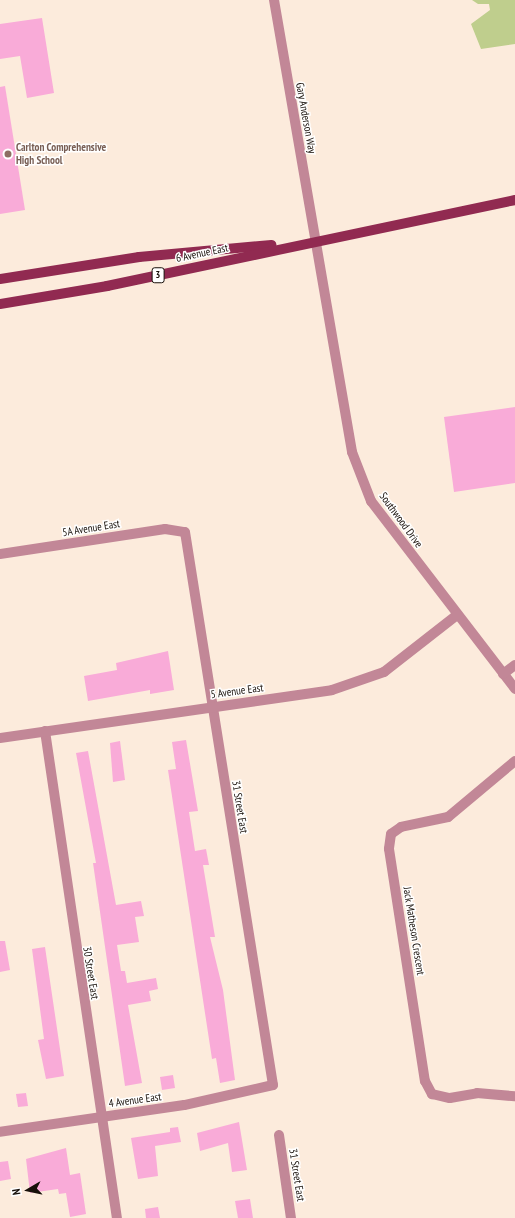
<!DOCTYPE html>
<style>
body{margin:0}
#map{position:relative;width:515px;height:1218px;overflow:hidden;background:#fcebdc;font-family:"PT Sans Narrow",sans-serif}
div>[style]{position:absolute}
.green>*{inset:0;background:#bfce8d}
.building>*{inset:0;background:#f9abd8}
.minor>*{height:10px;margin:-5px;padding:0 5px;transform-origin:5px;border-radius:5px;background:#c28797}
.primary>*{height:10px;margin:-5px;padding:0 5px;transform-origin:5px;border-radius:5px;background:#912a51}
.dots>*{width:11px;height:11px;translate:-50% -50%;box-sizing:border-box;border:2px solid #fff;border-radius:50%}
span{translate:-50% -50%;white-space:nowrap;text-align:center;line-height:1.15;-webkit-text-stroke:3px #fff;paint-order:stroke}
.shield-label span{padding:1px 3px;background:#fff;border:1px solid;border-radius:3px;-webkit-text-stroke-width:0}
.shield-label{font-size:10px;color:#170f09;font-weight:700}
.street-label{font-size:11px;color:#170f09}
.education-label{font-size:11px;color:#785e54;font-weight:700}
.left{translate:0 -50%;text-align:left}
.north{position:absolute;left:8px;top:1170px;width:40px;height:40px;-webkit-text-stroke:3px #fff;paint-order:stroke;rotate:261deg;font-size:11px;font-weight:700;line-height:16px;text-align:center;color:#170f09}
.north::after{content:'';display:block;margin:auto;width:14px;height:18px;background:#170f09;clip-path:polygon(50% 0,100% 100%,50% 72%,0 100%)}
</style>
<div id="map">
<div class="green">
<i style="clip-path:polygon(472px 0,515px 0,515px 44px,481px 49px,471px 24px,490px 10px,489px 4px,478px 4px)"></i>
</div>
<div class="building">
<i style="clip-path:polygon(42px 18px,54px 93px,27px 98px,20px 56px,0 59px,0 24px)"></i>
<i style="clip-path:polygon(5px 86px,25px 210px,0 214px,0 87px)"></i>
<i style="clip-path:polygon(515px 407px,515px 483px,454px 492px,444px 417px)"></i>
<i style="clip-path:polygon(168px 651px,174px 690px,150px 694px,150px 690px,88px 701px,84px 676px,117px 670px,116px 663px)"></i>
<i style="clip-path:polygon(186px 740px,198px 811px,189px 812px,195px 851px,206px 849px,209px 865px,203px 865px,215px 937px,210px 937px,223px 990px,235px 1080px,220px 1083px,216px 1058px,212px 1059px,168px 770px,176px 769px,172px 742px)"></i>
<i style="clip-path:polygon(120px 741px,125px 780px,113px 782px,110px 743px)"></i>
<i style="clip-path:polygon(88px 751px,116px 905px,141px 901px,144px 916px,135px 917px,139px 942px,117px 945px,121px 971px,125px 971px,127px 983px,156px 978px,158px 989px,149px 991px,151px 1001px,128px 1005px,142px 1083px,125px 1086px,93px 863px,96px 863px,76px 753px)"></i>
<i style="clip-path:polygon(0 941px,5px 941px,10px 970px,0 972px)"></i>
<i style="clip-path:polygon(45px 947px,64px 1076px,46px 1079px,38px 1040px,44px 1039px,32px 949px)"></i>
<i style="clip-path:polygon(173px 1075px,175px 1088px,162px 1090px,160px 1077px)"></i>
<i style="clip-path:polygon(26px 1093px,28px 1106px,18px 1107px,16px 1094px)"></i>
<i style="clip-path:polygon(239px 1122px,247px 1170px,232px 1172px,228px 1143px,200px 1151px,197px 1133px)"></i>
<i style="clip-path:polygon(178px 1127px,181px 1142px,155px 1146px,158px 1176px,138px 1179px,131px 1138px,170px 1132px,170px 1128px)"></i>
<i style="clip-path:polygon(66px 1148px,70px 1175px,80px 1173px,86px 1214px,70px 1217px,66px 1193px,59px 1194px,58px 1189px,30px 1193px,26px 1159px)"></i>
<i style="clip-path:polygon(8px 1161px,11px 1179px,0 1181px,0 1162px)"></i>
<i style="clip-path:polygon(250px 1199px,253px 1218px,238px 1218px,235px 1201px)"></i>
<i style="clip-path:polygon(158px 1207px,160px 1218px,146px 1218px,145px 1209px)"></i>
</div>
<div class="minor">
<i style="left:274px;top:0;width:459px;rotate:80.2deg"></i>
<i style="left:352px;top:452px;width:53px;rotate:68.8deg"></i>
<i style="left:371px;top:501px;width:237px;rotate:52.5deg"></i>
<i style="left:0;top:554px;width:167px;rotate:-8.6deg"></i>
<i style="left:165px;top:529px;width:20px;rotate:9deg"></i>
<i style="left:185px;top:532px;width:560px;rotate:80.96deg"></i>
<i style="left:273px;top:1085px;width:91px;rotate:167.3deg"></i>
<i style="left:184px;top:1105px;width:186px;rotate:171.7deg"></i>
<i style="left:503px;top:674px;width:15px;rotate:-37deg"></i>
<i style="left:45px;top:731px;width:492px;rotate:81.6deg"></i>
<i style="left:0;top:738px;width:335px;rotate:-8.2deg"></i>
<i style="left:332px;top:690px;width:55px;rotate:-19.1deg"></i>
<i style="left:384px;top:672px;width:93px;rotate:-38deg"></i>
<i style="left:515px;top:761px;width:87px;rotate:140.1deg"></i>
<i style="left:448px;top:817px;width:48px;rotate:168deg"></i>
<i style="left:401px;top:827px;width:12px;rotate:145deg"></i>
<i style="left:391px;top:834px;width:15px;rotate:98deg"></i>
<i style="left:389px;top:849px;width:235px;rotate:81.2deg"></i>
<i style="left:425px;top:1081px;width:15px;rotate:62deg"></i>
<i style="left:432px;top:1094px;width:18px;rotate:13deg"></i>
<i style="left:450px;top:1098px;width:27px;rotate:-10deg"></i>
<i style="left:477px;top:1093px;width:38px;rotate:5deg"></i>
<i style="left:279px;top:1135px;width:84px;rotate:81.8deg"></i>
</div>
<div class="primary">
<i style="left:0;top:279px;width:141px;rotate:-9deg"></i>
<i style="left:139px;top:257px;width:133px;rotate:-5.2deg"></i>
<i style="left:0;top:304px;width:109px;rotate:-9.5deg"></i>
<i style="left:107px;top:286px;width:417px;rotate:-11.9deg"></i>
</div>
<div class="dots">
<i style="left:8px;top:154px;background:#8d6e63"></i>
</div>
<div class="shield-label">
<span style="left:158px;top:275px">3</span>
</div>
<div class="street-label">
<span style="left:306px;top:118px;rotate:80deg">Gary Anderson Way</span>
<span style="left:202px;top:253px;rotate:-12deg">6 Avenue East</span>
<span style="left:401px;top:520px;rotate:54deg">Southwood Drive</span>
<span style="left:91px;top:528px;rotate:-9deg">5A Avenue East</span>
<span style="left:237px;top:691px;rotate:-8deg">5 Avenue East</span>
<span style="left:240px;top:807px;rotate:81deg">31 Street East</span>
<span style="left:414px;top:931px;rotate:81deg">Jack Matheson Crescent</span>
<span style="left:91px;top:973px;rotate:81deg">30 Street East</span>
<span style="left:135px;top:1100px;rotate:-8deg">4 Avenue East</span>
<span style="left:297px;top:1175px;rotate:81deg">31 Street East</span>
</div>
<div class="education-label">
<span class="left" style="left:16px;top:154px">Carlton Comprehensive<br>High School</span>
</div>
<div class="north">N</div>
</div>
